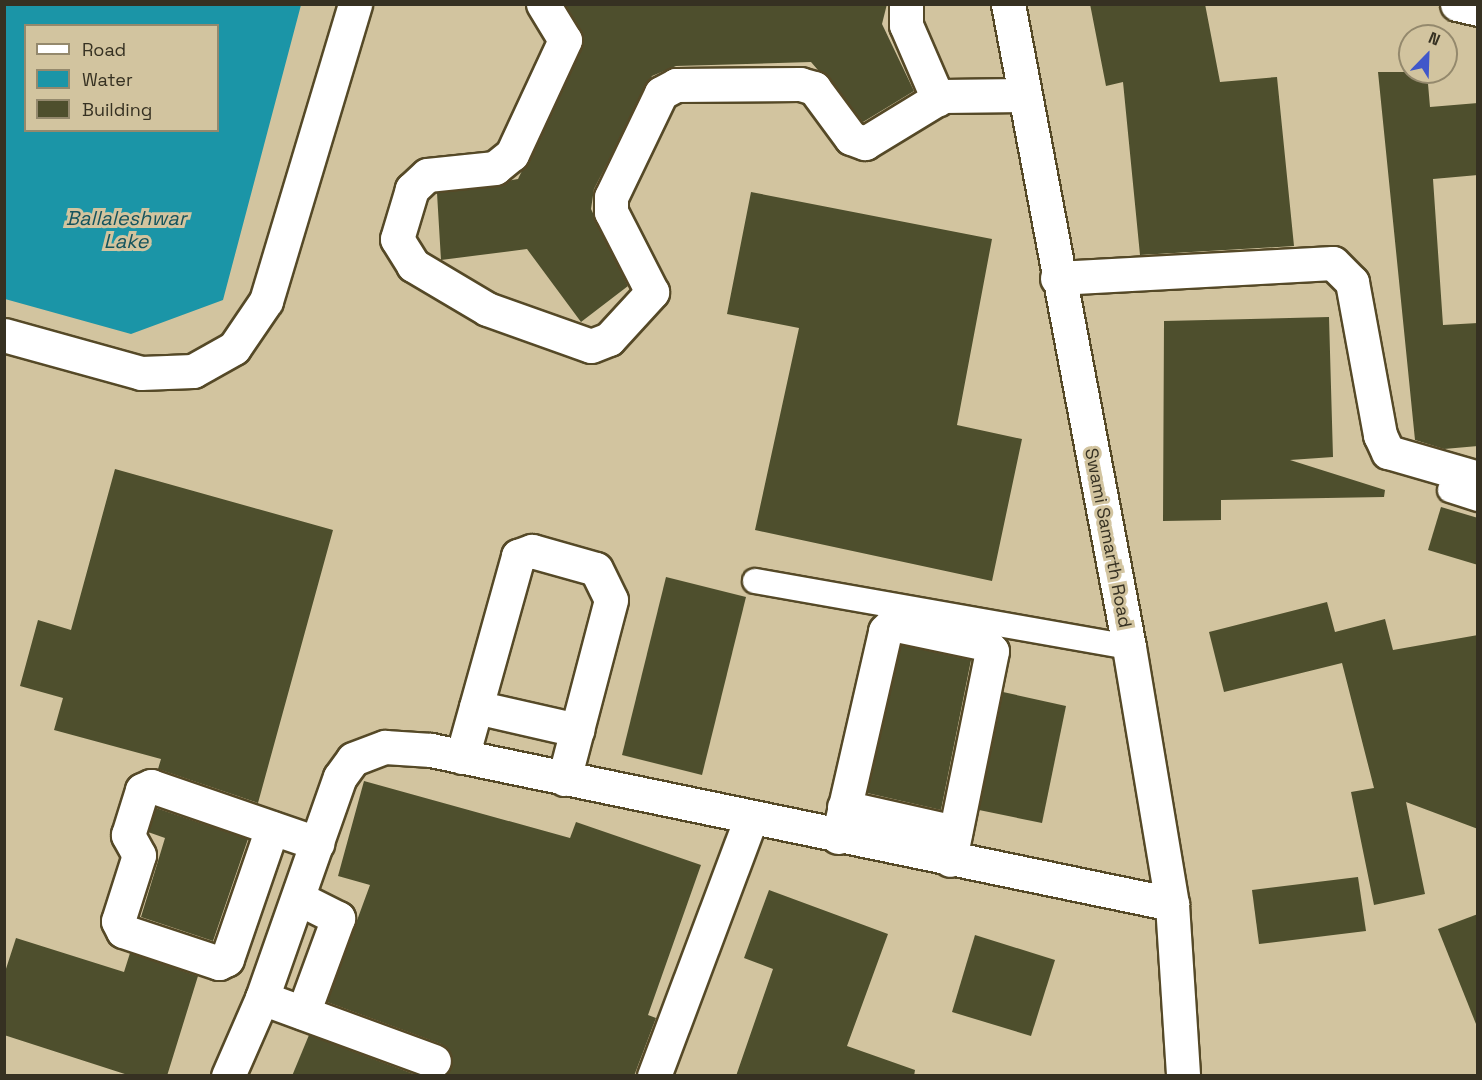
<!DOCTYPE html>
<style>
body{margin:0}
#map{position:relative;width:1482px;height:1080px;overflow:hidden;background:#d2c49f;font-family:"Space Grotesk",sans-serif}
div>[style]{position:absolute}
.water>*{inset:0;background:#1b95a7}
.building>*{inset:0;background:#4e4f2d}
.roads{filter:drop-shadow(2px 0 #554927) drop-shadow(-2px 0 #554927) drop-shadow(0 2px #554927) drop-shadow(0 -2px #554927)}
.service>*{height:24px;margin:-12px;padding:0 12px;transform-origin:12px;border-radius:12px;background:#fff}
.minor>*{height:33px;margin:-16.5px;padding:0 16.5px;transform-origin:16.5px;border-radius:16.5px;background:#fff}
.tertiary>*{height:33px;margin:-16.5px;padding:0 16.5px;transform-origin:16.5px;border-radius:16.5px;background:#fff}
span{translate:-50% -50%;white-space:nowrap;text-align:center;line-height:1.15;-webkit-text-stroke:6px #d2c49f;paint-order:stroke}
.street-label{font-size:18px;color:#363122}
.water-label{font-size:20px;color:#14535d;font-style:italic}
.frame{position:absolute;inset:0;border:6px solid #363122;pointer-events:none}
.legend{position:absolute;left:24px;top:24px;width:195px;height:108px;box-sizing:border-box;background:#d2c49f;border:2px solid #94896d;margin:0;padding:8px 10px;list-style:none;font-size:18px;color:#363122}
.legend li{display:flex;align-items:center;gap:12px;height:30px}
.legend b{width:30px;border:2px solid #94896d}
.north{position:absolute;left:1398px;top:24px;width:60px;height:60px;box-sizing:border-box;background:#d2c49f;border:2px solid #94896d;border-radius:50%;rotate:23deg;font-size:16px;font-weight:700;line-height:24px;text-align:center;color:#363122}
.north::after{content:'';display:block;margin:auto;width:21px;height:27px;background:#4057ca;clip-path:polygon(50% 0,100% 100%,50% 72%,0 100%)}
</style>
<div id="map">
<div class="water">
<i style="clip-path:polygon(evenodd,4px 5px,301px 5px,223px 300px,131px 334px,5px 299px,4px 5px,26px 26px,218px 26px,218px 130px,26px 130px,26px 26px)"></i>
</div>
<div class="building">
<i style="clip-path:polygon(565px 4px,887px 4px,882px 24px,914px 91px,863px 122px,811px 62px,676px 66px,652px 76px,594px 189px,591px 209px,628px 286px,581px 322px,527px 249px,441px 260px,437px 193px,518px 179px,582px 47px,581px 31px)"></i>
<i style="clip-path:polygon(1090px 4px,1205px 4px,1220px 82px,1277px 77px,1294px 246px,1140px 255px,1123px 82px,1106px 86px)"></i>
<i style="clip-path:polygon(1378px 72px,1427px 72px,1430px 107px,1478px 103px,1478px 175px,1433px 179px,1443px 325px,1478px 323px,1478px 446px,1444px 449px,1415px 440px)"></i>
<i style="clip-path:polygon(751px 192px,992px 239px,957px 425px,1022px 439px,992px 581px,755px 530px,799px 328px,727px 314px)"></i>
<i style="clip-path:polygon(1329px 317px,1333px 457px,1290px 460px,1385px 490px,1384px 497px,1221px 500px,1221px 520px,1163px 521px,1164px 321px)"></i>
<i style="clip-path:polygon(115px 469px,333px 530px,258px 803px,158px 769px,161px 759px,54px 730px,63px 698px,20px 686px,38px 620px,71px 630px)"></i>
<i style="clip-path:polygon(1441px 507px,1478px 518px,1478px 565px,1428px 550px)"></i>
<i style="clip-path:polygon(666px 577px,746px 597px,702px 775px,622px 755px)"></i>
<i style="clip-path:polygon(1327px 602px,1335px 632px,1385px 619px,1393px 650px,1478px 635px,1478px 829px,1406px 802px,1425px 894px,1374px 905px,1351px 792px,1374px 788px,1342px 663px,1224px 692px,1209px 632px)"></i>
<i style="clip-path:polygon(901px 645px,971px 660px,941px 810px,867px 793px)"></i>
<i style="clip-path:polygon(1003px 692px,1066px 706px,1042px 823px,979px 810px)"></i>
<i style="clip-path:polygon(364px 781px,570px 838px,576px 822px,701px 865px,648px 1015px,656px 1018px,634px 1076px,446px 1076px,452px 1058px,441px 1044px,327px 1002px,370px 885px,338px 876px)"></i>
<i style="clip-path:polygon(156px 808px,248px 839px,213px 941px,141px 917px,165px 838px,148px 832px)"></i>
<i style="clip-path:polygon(1358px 877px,1366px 931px,1259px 944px,1252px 890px)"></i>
<i style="clip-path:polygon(769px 890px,888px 934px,847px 1046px,915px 1070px,914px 1076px,736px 1076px,773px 969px,744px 958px)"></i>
<i style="clip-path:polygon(1478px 914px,1478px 1023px,1476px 1024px,1438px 929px)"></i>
<i style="clip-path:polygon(975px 935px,1055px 960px,1031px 1036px,952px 1012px)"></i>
<i style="clip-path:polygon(16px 938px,124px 972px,130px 953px,198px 976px,167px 1076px,131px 1076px,4px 1035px,4px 975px)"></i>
<i style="clip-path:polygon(309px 1035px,419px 1076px,292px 1076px)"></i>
</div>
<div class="roads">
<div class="service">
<i style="left:1450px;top:490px;width:29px;rotate:18deg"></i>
<i style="left:755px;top:581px;width:380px;rotate:10deg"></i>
</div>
<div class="minor">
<i style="left:543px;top:4px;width:42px;rotate:58.6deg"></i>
<i style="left:565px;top:40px;width:126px;rotate:114.9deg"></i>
<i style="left:512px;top:154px;width:22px;rotate:141deg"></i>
<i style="left:495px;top:168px;width:68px;rotate:174.1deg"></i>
<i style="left:427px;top:175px;width:21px;rotate:137deg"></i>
<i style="left:412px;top:189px;width:52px;rotate:106.7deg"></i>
<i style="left:397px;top:239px;width:31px;rotate:58deg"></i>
<i style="left:413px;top:265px;width:86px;rotate:30.7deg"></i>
<i style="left:487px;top:309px;width:110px;rotate:19.6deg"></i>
<i style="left:591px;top:346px;width:19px;rotate:-21deg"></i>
<i style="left:609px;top:339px;width:64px;rotate:-47.5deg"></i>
<i style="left:652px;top:292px;width:90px;rotate:-117.1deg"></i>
<i style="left:611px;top:212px;width:15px;rotate:-90deg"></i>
<i style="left:611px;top:197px;width:115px;rotate:-64.3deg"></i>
<i style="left:661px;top:93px;width:17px;rotate:-28deg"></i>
<i style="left:676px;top:85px;width:124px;rotate:-0.5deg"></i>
<i style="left:800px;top:84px;width:15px;rotate:16deg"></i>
<i style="left:814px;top:88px;width:62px;rotate:53.5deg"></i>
<i style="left:851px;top:138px;width:15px;rotate:20deg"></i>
<i style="left:865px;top:143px;width:90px;rotate:-31.4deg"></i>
<i style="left:942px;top:96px;width:82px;rotate:-0.7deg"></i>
<i style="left:906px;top:4px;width:21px;rotate:90deg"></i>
<i style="left:906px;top:25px;width:81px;rotate:66.6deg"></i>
<i style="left:1008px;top:4px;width:654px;rotate:79.34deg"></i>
<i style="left:1129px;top:647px;width:261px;rotate:80.5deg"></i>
<i style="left:1172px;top:904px;width:172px;rotate:86.3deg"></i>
<i style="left:1457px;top:4px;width:22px;rotate:13deg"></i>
<i style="left:1057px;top:278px;width:276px;rotate:-3.1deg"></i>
<i style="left:1333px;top:263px;width:27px;rotate:45deg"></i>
<i style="left:1352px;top:282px;width:156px;rotate:79.6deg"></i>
<i style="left:1380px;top:435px;width:19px;rotate:65deg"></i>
<i style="left:1388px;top:452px;width:94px;rotate:16.1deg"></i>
<i style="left:476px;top:707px;width:104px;rotate:12.8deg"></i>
<i style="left:462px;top:757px;width:209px;rotate:-74.4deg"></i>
<i style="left:518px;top:556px;width:15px;rotate:-20deg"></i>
<i style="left:532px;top:551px;width:66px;rotate:15.7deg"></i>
<i style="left:596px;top:569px;width:34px;rotate:64deg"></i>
<i style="left:611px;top:600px;width:185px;rotate:104.7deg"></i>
<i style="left:844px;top:807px;width:114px;rotate:12.7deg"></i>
<i style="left:272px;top:828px;width:139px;rotate:109deg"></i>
<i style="left:227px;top:959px;width:9px;rotate:153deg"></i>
<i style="left:219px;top:963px;width:101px;rotate:-161.6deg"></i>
<i style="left:123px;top:931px;width:11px;rotate:-117deg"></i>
<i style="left:118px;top:921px;width:69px;rotate:-72.3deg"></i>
<i style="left:139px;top:855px;width:23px;rotate:-119deg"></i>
<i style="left:128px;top:835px;width:47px;rotate:-72.7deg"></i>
<i style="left:142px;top:790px;width:10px;rotate:-24deg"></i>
<i style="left:151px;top:786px;width:176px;rotate:19deg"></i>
<i style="left:838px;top:837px;width:211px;rotate:-77.1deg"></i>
<i style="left:885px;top:631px;width:10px;rotate:-45deg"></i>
<i style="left:892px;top:624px;width:96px;rotate:12deg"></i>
<i style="left:986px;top:644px;width:9px;rotate:49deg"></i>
<i style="left:992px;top:651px;width:213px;rotate:101.4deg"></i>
<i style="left:298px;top:898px;width:45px;rotate:26.6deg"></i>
<i style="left:338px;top:918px;width:101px;rotate:110.2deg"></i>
<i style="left:262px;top:998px;width:183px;rotate:20.1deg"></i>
<i style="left:228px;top:1076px;width:85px;rotate:-66.4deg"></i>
<i style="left:262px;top:998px;width:234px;rotate:-70.6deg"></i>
<i style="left:340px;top:777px;width:22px;rotate:-54deg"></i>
<i style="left:353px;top:759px;width:34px;rotate:-21deg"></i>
<i style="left:385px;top:747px;width:46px;rotate:3.7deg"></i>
<i style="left:431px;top:750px;width:757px;rotate:11.74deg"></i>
<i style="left:654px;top:1076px;width:273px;rotate:-69.4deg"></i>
</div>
<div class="tertiary">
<i style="left:4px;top:335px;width:142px;rotate:15.5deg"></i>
<i style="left:141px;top:373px;width:52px;rotate:-2.2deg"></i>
<i style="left:193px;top:371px;width:47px;rotate:-29.3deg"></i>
<i style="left:234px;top:348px;width:57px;rotate:-55.8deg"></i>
<i style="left:266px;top:301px;width:310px;rotate:-73.3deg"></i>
</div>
</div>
<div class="street-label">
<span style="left:1108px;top:538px;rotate:79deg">Swami Samarth Road</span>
</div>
<div class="water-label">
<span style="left:126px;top:230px">Ballaleshwar<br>Lake</span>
</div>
<div class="frame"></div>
<ul class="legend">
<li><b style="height:8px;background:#fff"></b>Road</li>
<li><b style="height:16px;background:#1b95a7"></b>Water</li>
<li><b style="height:16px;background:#4e4f2d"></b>Building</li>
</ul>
<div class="north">N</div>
</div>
